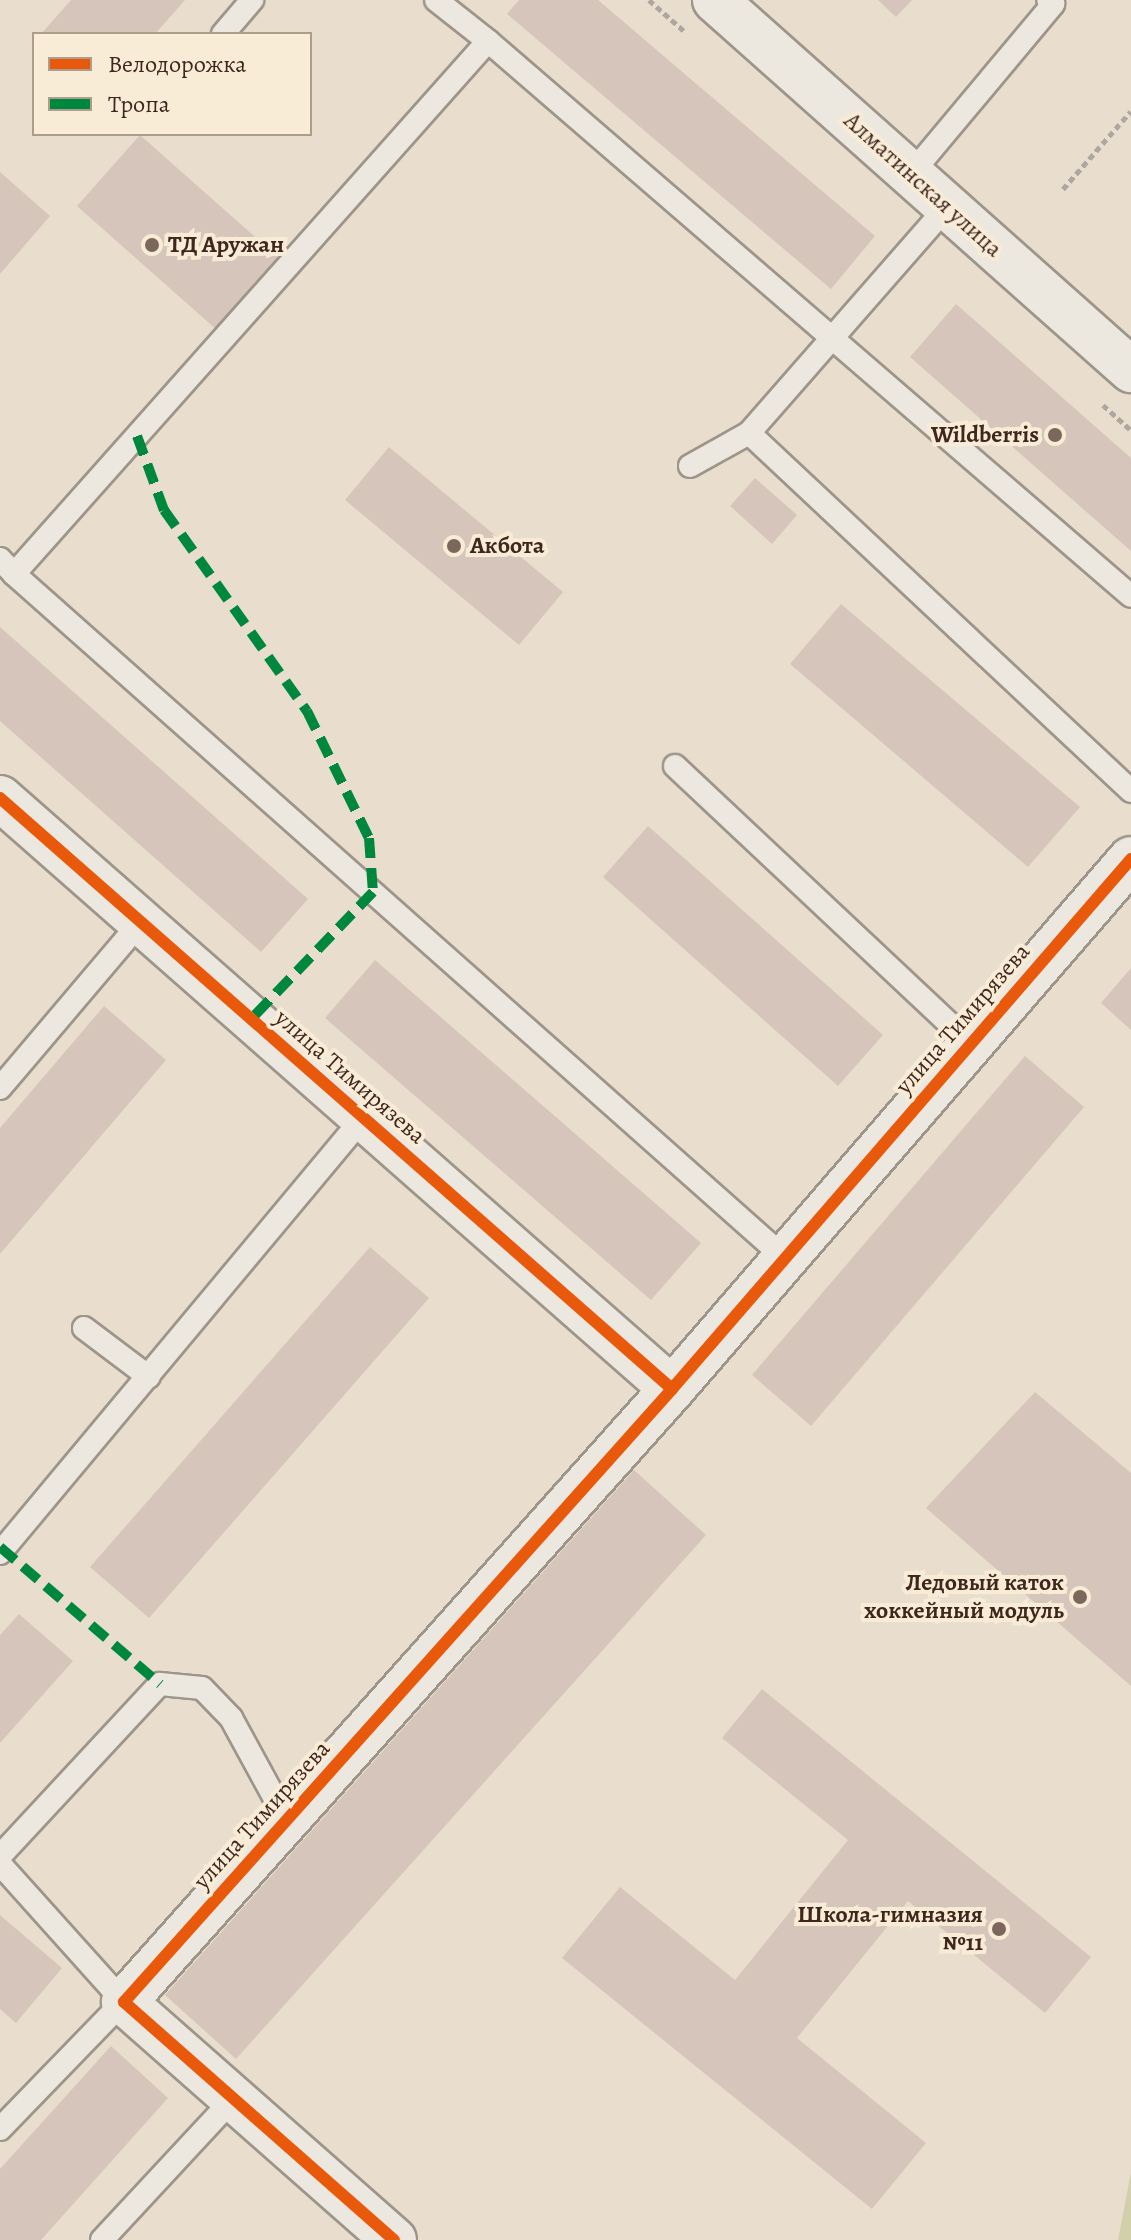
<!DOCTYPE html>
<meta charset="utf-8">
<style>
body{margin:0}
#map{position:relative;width:1131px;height:2240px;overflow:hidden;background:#e9decd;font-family:Alegreya,serif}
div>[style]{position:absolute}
.green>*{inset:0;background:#d2cfab}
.building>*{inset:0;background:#d6c5ba}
.path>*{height:5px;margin-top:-2.5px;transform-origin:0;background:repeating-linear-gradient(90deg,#aea7a0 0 6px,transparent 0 10px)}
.roads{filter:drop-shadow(2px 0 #9e958a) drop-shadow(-2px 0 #9e958a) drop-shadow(0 2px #9e958a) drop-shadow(0 -2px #9e958a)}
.service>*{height:22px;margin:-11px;padding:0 11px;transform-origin:11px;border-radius:11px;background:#ece7df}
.minor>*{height:44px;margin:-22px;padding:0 22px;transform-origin:22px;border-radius:22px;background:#ece7df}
.tertiary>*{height:44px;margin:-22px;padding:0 22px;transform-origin:22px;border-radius:22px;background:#ece7df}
.quiet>*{height:10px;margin-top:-5px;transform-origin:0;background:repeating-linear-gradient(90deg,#00873e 0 20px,transparent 0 30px)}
.cycleway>*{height:12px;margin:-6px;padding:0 6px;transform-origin:6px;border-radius:6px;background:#e8590c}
.dots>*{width:22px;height:22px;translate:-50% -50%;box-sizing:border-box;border:4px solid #f8ecd7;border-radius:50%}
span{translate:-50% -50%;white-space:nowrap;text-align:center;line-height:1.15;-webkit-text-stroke:8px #f8ecd7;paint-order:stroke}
.street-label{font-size:24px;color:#40271e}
.poi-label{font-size:24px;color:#40271e;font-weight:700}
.left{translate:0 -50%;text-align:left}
.right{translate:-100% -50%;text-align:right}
.legend{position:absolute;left:32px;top:32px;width:280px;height:104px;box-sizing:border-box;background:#f8ecd7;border:2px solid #ae9d8d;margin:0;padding:10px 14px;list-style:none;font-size:24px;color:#40271e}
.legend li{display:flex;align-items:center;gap:16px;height:40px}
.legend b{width:40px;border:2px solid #ae9d8d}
</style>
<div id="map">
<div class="green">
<i style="clip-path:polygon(1131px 2172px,1131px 2240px,1118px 2240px)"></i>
</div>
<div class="building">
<i style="clip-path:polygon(71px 0,185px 0,155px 34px,41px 34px)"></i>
<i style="clip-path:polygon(519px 0,598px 0,875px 236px,831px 289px,507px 14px)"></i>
<i style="clip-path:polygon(878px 0,912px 0,896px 17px)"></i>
<i style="clip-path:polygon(140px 135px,281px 260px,218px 331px,77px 206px)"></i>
<i style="clip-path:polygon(0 172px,50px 216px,0 274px)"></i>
<i style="clip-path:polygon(956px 304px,1131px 458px,1131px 551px,910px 357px)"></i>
<i style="clip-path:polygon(389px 447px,563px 592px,519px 645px,345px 500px)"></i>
<i style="clip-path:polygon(755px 478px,797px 515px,772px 544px,730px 506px)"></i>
<i style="clip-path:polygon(841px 604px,1080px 807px,1028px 867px,790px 664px)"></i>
<i style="clip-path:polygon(0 627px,308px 899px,261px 952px,0 721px)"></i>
<i style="clip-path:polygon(648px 826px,883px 1035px,838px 1086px,603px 877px)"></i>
<i style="clip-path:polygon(375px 960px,701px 1243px,651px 1300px,325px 1018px)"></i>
<i style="clip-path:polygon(1131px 968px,1131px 1030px,1101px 1003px)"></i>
<i style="clip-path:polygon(104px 1006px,166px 1060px,0 1254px,0 1128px)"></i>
<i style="clip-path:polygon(1025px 1056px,1084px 1107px,811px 1426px,752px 1375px)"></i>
<i style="clip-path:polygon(370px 1247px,429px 1298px,149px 1618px,90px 1567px)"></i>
<i style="clip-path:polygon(1035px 1392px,1131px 1473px,1131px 1686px,926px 1508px)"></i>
<i style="clip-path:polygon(634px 1470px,706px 1535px,236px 2059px,165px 1995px)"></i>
<i style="clip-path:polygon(19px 1614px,73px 1661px,0 1743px,0 1635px)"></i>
<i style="clip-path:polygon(762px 1689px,1091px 1957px,1045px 2013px,908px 1901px,797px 2038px,926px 2143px,872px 2209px,562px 1958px,620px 1887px,735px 1980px,848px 1840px,722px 1738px)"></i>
<i style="clip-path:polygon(0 1915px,62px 1968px,16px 2023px,0 2009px)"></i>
<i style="clip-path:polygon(111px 2046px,168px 2098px,41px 2240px,0 2240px,0 2169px)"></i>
</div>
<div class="path">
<i style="left:649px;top:0;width:47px;rotate:41.5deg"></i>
<i style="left:1063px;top:189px;width:103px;rotate:-48.9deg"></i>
<i style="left:1103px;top:405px;width:38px;rotate:42deg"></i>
</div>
<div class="roads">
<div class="service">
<i style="left:223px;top:34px;width:45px;rotate:-49.5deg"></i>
<i style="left:488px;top:41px;width:849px;rotate:40.8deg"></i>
<i style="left:911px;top:174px;width:222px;rotate:-50.1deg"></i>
<i style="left:1053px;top:4px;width:6px;rotate:-141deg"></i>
<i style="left:749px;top:433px;width:524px;rotate:43.14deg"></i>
<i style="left:690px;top:466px;width:68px;rotate:-29.2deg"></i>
<i style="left:749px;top:433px;width:300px;rotate:-48.8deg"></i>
<i style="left:0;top:559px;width:21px;rotate:47deg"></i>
<i style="left:14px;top:574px;width:713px;rotate:-48.35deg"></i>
<i style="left:488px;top:41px;width:66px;rotate:-141.7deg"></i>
<i style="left:14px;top:574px;width:1031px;rotate:41.58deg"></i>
<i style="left:675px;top:766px;width:406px;rotate:43.2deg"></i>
<i style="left:0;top:1088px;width:218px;rotate:-49.7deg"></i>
<i style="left:84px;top:1328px;width:81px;rotate:37deg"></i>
<i style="left:0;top:1553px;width:567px;rotate:-50.16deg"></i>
<i style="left:0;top:1856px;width:235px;rotate:-47.1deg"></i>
<i style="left:160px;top:1684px;width:42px;rotate:5.4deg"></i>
<i style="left:202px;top:1688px;width:42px;rotate:46deg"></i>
<i style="left:231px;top:1718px;width:113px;rotate:61.4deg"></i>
<i style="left:0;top:1864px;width:186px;rotate:48.1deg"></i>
<i style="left:0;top:2129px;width:187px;rotate:-45.9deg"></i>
<i style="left:102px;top:2240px;width:194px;rotate:-47.1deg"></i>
</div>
<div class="minor">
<i style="left:0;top:798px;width:895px;rotate:41.33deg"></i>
<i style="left:394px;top:2240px;width:360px;rotate:-138.6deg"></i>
<i style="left:124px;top:2002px;width:822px;rotate:-48.2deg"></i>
<i style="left:672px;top:1389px;width:701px;rotate:-49.11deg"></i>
</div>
<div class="tertiary">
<i style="left:715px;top:0;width:557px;rotate:41.65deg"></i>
</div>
</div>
<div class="quiet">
<i style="left:137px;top:436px;width:79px;rotate:70deg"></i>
<i style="left:164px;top:510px;width:247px;rotate:54.6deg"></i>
<i style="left:307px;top:711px;width:141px;rotate:64deg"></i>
<i style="left:369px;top:838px;width:54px;rotate:85.8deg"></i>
<i style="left:373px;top:892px;width:176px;rotate:133.8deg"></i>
<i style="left:0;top:1547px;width:211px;rotate:40.6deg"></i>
</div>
<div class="cycleway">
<i style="left:0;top:798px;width:895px;rotate:41.33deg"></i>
<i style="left:394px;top:2240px;width:360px;rotate:-138.6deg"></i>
<i style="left:124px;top:2002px;width:822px;rotate:-48.2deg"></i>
<i style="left:672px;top:1389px;width:701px;rotate:-49.11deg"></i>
</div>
<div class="dots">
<i style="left:152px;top:245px;background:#7b675b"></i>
<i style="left:1055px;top:435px;background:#7b675b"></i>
<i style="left:454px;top:546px;background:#7b675b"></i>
<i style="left:1080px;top:1597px;background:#7b675b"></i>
<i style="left:999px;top:1929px;background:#7b675b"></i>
</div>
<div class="street-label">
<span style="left:923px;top:185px;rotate:42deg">Алматинская улица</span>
<span style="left:963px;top:1019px;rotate:-49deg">улица Тимирязева</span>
<span style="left:350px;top:1077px;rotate:41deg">улица Тимирязева</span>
<span style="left:262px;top:1815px;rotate:-48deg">улица Тимирязева</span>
</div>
<div class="poi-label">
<span class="left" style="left:168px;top:245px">ТД Аружан</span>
<span class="right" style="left:1039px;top:435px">Wildberris</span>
<span class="left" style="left:470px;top:546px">Акбота</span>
<span class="right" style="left:1064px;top:1597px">Ледовый каток<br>хоккейный модуль</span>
<span class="right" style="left:983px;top:1929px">Школа-гимназия<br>№11</span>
</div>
<ul class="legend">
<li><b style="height:10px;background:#e8590c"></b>Велодорожка</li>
<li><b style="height:10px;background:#00873e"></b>Тропа</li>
</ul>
</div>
